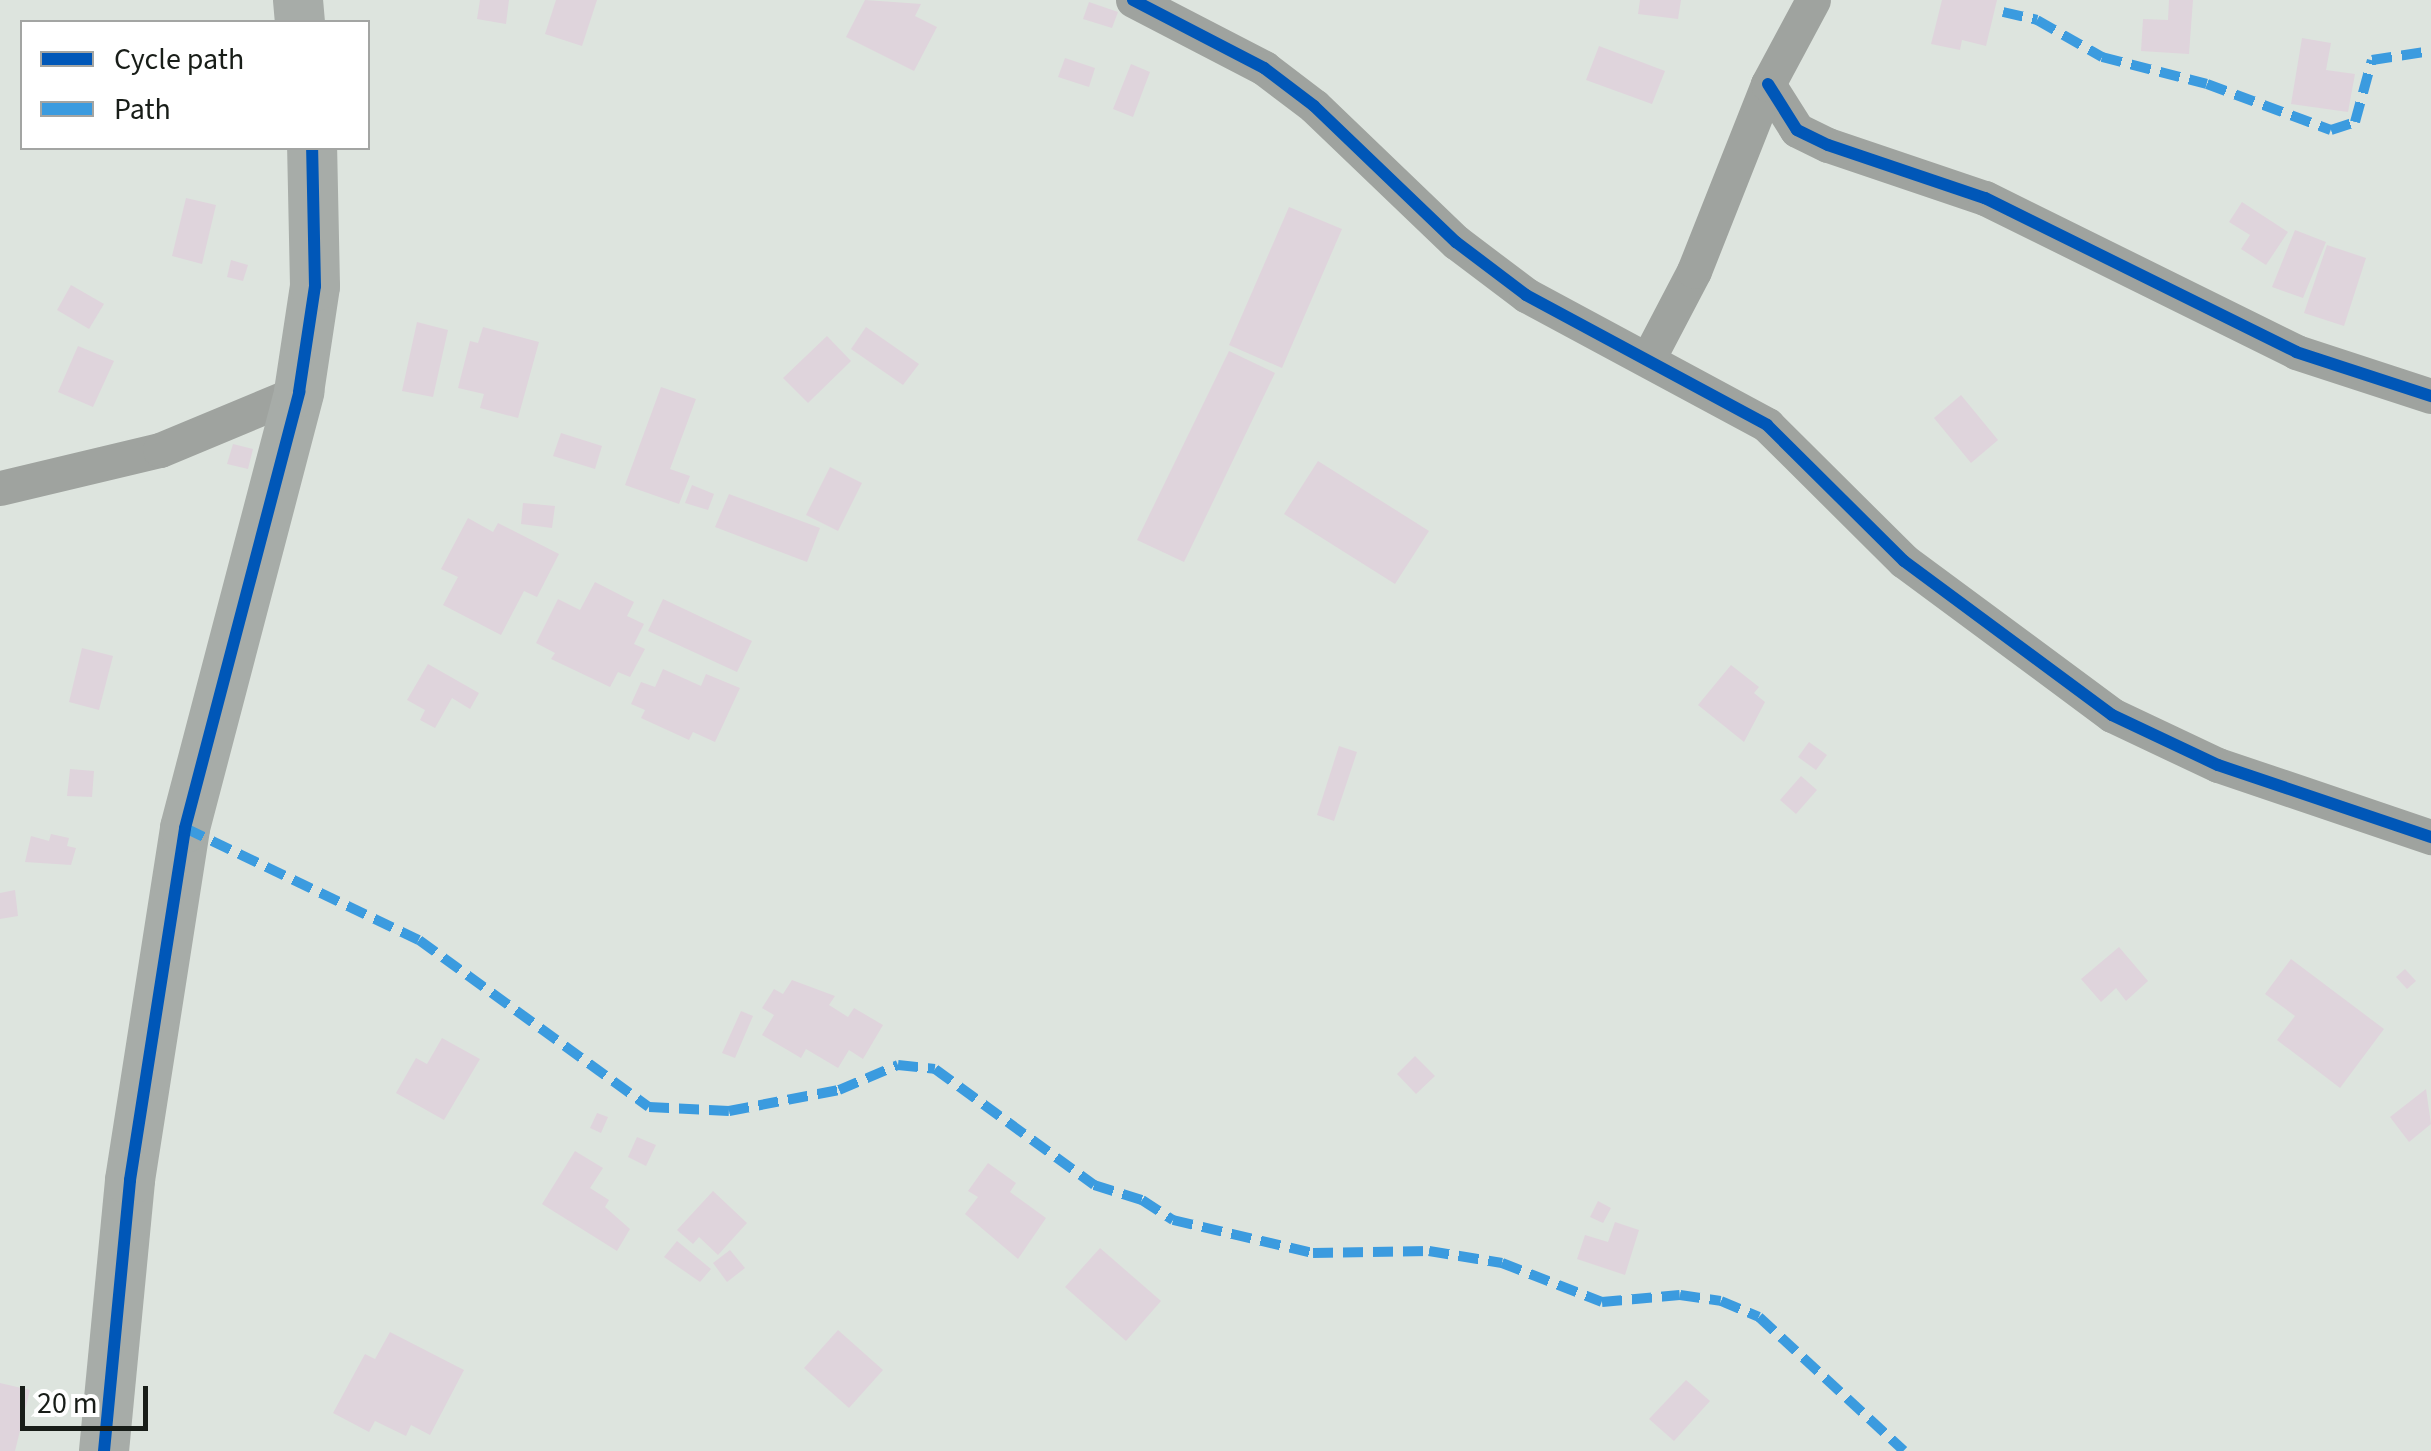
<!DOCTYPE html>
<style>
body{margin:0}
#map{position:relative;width:2431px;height:1451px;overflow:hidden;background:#dde4de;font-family:"Source Sans 3",sans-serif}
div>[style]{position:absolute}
.building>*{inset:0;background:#dfd4dc}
.street>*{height:35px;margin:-17.5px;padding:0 17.5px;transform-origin:17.5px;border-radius:17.5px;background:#9fa39f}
.secondary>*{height:50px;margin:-25px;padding:0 25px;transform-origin:25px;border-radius:25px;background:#a7aca8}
.quiet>*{height:10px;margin-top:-5px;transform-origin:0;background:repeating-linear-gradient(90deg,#3b9bdf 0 20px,transparent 0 30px)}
.cycleway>*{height:12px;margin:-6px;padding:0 6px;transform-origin:6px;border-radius:6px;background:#0057b8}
span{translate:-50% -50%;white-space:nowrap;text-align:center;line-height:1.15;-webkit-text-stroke:8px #fff;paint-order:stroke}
.legend{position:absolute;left:20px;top:20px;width:350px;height:130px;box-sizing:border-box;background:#fff;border:2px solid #a3a5a3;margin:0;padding:12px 18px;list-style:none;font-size:30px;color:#181d18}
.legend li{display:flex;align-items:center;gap:20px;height:50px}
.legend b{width:50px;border:2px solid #a3a5a3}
.scale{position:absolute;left:20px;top:1386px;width:128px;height:45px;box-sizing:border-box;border:5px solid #181d18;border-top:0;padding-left:12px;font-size:30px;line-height:35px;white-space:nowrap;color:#181d18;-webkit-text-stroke:8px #fff;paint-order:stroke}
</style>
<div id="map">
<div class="building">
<i style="clip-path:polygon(480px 0,509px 0,506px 24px,477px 19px)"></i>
<i style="clip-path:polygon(556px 0,597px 0,582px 46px,545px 34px)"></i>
<i style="clip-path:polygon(865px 0,921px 4px,915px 16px,937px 27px,914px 71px,846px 37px)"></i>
<i style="clip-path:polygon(1640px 0,1681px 0,1678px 19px,1638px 14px)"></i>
<i style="clip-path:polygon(1942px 0,1997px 0,1986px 46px,1962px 40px,1960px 50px,1931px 44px)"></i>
<i style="clip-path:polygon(2169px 0,2193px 0,2189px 54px,2141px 51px,2143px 19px,2168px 20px)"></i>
<i style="clip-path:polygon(1089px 2px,1118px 12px,1112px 28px,1083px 19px)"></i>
<i style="clip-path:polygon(2302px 38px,2331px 43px,2326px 70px,2355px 74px,2348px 112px,2291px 104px)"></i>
<i style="clip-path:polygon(1599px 46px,1665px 71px,1652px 104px,1586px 80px)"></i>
<i style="clip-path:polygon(1065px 58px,1095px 68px,1089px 87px,1058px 77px)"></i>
<i style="clip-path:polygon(1131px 64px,1150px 72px,1133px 117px,1113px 109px)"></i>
<i style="clip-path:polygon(186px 198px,216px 205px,202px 264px,172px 256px)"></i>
<i style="clip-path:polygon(2242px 202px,2288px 232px,2266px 265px,2241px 249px,2250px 235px,2229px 222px)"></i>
<i style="clip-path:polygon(1289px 207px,1342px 229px,1282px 368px,1229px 345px)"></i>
<i style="clip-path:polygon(2295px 230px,2326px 242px,2303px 298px,2272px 287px)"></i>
<i style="clip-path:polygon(2327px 245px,2366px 258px,2344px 326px,2304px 313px)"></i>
<i style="clip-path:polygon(231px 260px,248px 265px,243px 281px,227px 277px)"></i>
<i style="clip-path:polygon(71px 285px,104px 304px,89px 329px,57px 310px)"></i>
<i style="clip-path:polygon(417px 322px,448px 330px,433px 397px,402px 391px)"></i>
<i style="clip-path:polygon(483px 327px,539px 342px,518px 418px,480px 408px,484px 394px,458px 388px,470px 341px,478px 343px)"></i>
<i style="clip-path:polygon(866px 327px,919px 364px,903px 385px,851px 349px)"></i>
<i style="clip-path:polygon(827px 336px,851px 361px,808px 403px,783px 378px)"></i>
<i style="clip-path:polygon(78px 346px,114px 361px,93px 407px,58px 392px)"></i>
<i style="clip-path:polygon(1229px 351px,1275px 373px,1184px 562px,1137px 540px)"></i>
<i style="clip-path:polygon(661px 387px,696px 399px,670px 469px,690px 476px,679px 504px,625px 485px)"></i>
<i style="clip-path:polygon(1961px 395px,1998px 440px,1971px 463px,1934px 418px)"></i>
<i style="clip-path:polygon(561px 433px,602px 446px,595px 469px,553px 456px)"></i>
<i style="clip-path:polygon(233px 444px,253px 449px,248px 469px,227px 464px)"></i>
<i style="clip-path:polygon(1318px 461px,1429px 531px,1395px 584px,1284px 514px)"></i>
<i style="clip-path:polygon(830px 467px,862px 483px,838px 531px,806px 515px)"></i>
<i style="clip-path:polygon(692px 485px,714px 494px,708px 510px,685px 503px)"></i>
<i style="clip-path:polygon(729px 494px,820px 528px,807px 562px,715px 527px)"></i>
<i style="clip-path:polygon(523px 503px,555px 506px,552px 528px,521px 524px)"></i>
<i style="clip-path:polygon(468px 518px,493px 532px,498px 523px,559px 554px,537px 597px,524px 591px,501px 635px,443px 605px,458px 577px,441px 569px)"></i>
<i style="clip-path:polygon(595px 582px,634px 602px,627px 616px,644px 624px,634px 644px,645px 649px,630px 677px,618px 672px,610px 687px,551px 659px,555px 653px,536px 643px,558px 599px,580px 610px)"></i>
<i style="clip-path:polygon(663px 599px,752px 641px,737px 672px,648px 631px)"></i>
<i style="clip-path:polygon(82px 648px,113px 656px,99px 710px,69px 702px)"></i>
<i style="clip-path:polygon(428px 664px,479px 693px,470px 709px,452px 698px,435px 728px,420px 720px,425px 710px,407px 700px)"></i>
<i style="clip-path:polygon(1731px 665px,1759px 687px,1754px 693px,1765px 702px,1744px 742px,1698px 705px)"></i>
<i style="clip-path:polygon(663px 669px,701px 686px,706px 674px,740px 688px,715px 742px,693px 732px,689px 740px,641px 718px,645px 710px,631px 704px,641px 682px,655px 687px)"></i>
<i style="clip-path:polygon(1809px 742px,1827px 755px,1816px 770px,1798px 757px)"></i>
<i style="clip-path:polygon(1339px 746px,1357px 752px,1334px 821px,1317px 815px)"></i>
<i style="clip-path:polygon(70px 769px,94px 771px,92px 797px,67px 796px)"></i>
<i style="clip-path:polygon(1801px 776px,1817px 790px,1796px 814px,1780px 800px)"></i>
<i style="clip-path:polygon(51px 834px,69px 838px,67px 846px,76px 848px,71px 865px,25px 862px,31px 836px,49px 841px)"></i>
<i style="clip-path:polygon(15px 890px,18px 916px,0 919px,0 893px)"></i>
<i style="clip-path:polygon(2119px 947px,2148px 981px,2126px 1001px,2116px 988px,2101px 1002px,2081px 979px)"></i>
<i style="clip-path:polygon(2291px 959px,2384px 1029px,2340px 1088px,2277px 1040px,2295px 1016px,2265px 994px)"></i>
<i style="clip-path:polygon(2405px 969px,2416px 981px,2407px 989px,2396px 977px)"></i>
<i style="clip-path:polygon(792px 980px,835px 996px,829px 1005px,848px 1017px,854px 1008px,883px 1025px,863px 1059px,849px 1050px,838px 1068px,806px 1049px,801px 1058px,762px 1035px,774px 1015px,762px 1008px,774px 989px,783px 994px)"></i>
<i style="clip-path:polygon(741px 1011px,753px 1016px,735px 1058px,722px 1053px)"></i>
<i style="clip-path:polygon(442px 1038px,480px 1059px,444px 1120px,396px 1093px,416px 1058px,427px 1064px)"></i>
<i style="clip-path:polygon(1415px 1056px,1435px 1076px,1416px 1094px,1397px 1074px)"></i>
<i style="clip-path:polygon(2426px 1089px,2431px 1124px,2409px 1142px,2390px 1117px)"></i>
<i style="clip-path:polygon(597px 1113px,608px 1117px,601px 1133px,590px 1128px)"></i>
<i style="clip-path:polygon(637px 1137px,656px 1145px,646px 1166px,628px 1157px)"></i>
<i style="clip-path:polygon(575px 1151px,603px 1168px,590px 1188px,609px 1200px,605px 1207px,630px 1229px,617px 1251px,542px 1204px)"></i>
<i style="clip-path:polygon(988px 1163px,1016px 1183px,1010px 1192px,1046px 1218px,1018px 1259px,965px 1214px,978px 1197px,968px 1191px)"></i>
<i style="clip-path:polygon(713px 1191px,747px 1223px,718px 1255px,699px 1237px,693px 1244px,677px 1230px)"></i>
<i style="clip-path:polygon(1598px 1201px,1611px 1208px,1603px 1223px,1590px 1217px)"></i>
<i style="clip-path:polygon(1615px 1222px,1639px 1230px,1625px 1275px,1577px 1259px,1585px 1235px,1608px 1242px)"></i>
<i style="clip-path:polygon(677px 1241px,711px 1269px,700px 1282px,664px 1257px)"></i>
<i style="clip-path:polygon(1100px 1248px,1161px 1301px,1126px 1341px,1065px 1287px)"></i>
<i style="clip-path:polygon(730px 1250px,745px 1268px,727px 1282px,713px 1263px)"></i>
<i style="clip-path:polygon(838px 1330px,883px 1370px,849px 1408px,804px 1368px)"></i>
<i style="clip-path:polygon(390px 1332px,464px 1370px,430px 1435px,411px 1425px,406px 1436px,375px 1421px,369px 1432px,333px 1413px,365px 1354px,375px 1359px)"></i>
<i style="clip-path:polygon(1686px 1380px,1710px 1401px,1674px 1441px,1649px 1419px)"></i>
<i style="clip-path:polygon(0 1383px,30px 1390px,15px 1451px,0 1451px)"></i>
</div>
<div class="street">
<i style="left:1133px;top:0;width:148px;rotate:27.4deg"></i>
<i style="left:1264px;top:68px;width:63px;rotate:37.2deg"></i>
<i style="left:1314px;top:106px;width:197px;rotate:43.8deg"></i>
<i style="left:1456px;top:242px;width:88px;rotate:37.1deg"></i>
<i style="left:1526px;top:295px;width:274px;rotate:28.3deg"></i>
<i style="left:1767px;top:425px;width:193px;rotate:44.8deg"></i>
<i style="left:1904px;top:561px;width:259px;rotate:36.5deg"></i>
<i style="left:2112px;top:715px;width:117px;rotate:25.3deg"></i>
<i style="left:2218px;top:765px;width:225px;rotate:18.7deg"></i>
<i style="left:1768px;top:84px;width:54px;rotate:57.8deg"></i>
<i style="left:1797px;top:130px;width:34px;rotate:26deg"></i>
<i style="left:1828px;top:145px;width:166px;rotate:18.7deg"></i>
<i style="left:1985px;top:198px;width:347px;rotate:26.3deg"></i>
<i style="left:2296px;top:352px;width:142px;rotate:18.1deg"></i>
<i style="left:1649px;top:357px;width:97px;rotate:-62.4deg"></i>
<i style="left:1694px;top:271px;width:201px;rotate:-68.4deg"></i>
<i style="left:1768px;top:84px;width:95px;rotate:-61.8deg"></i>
<i style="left:0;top:488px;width:164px;rotate:-13.4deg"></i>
<i style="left:160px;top:450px;width:151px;rotate:-22.6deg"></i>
</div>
<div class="secondary">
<i style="left:298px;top:0;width:22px;rotate:85deg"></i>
<i style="left:104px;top:1451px;width:272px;rotate:-84.5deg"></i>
<i style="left:130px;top:1180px;width:356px;rotate:-81.1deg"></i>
<i style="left:185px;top:828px;width:451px;rotate:-75.3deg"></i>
<i style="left:299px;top:392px;width:107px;rotate:-81.4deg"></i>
<i style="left:315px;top:286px;width:138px;rotate:-91.2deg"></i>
</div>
<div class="quiet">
<i style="left:2003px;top:12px;width:35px;rotate:13deg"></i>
<i style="left:2037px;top:20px;width:75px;rotate:29.6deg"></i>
<i style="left:2102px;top:57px;width:108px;rotate:14.4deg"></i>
<i style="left:2207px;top:84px;width:132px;rotate:20.4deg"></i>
<i style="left:2331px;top:130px;width:25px;rotate:-18deg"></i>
<i style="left:2355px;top:122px;width:64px;rotate:-74.7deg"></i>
<i style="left:2372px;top:60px;width:60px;rotate:-8.7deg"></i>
<i style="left:185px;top:828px;width:259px;rotate:25.6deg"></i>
<i style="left:419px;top:940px;width:284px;rotate:36deg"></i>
<i style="left:649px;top:1107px;width:80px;rotate:2.9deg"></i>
<i style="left:729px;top:1111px;width:112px;rotate:-10.8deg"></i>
<i style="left:839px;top:1090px;width:64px;rotate:-23deg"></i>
<i style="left:898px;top:1065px;width:37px;rotate:6deg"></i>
<i style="left:935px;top:1069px;width:197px;rotate:36.1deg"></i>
<i style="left:1094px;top:1185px;width:50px;rotate:17.4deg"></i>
<i style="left:1142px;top:1200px;width:37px;rotate:33deg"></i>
<i style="left:1173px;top:1220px;width:144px;rotate:13.3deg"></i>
<i style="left:1313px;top:1253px;width:116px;rotate:-1deg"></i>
<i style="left:1429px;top:1251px;width:74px;rotate:9.3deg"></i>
<i style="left:1502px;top:1263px;width:107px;rotate:21.3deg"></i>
<i style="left:1602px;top:1302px;width:78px;rotate:-5.1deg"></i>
<i style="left:1680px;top:1295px;width:41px;rotate:8.3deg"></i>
<i style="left:1721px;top:1301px;width:41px;rotate:22.8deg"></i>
<i style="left:1759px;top:1317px;width:197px;rotate:42.7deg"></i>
</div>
<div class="cycleway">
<i style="left:1133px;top:0;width:148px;rotate:27.4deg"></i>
<i style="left:1264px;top:68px;width:63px;rotate:37.2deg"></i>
<i style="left:1314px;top:106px;width:197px;rotate:43.8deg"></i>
<i style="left:1456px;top:242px;width:88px;rotate:37.1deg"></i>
<i style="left:1526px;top:295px;width:274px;rotate:28.3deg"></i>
<i style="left:1767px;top:425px;width:193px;rotate:44.8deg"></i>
<i style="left:1904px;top:561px;width:259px;rotate:36.5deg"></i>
<i style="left:2112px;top:715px;width:117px;rotate:25.3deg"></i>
<i style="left:2218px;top:765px;width:225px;rotate:18.7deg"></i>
<i style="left:1768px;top:84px;width:54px;rotate:57.8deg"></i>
<i style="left:1797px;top:130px;width:34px;rotate:26deg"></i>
<i style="left:1828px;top:145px;width:166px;rotate:18.7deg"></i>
<i style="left:1985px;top:198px;width:347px;rotate:26.3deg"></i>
<i style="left:2296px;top:352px;width:142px;rotate:18.1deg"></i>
<i style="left:104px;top:1451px;width:272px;rotate:-84.5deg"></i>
<i style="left:130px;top:1180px;width:356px;rotate:-81.1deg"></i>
<i style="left:185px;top:828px;width:451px;rotate:-75.3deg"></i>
<i style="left:299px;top:392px;width:107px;rotate:-81.4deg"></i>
<i style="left:315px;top:286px;width:138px;rotate:-91.2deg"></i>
</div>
<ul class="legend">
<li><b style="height:12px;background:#0057b8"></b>Cycle path</li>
<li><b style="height:12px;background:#3b9bdf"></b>Path</li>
</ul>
<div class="scale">20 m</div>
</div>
